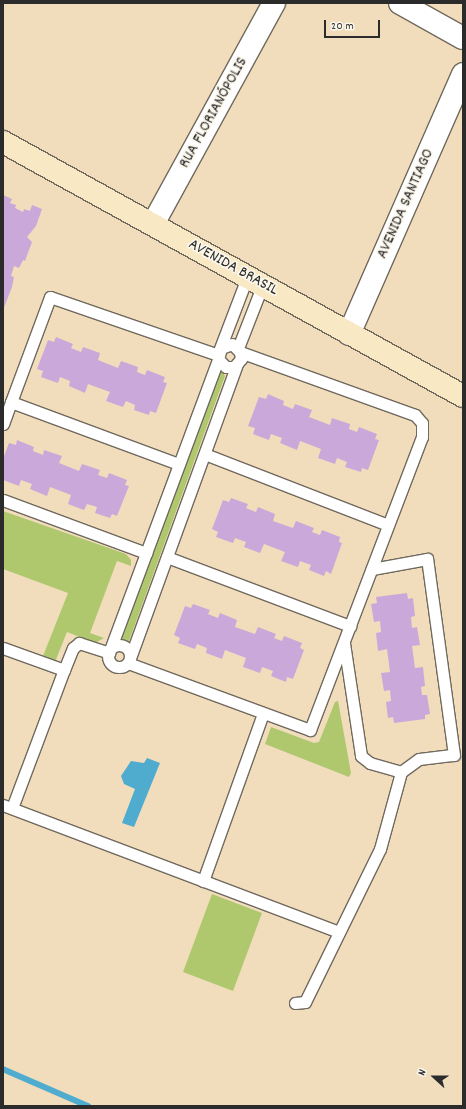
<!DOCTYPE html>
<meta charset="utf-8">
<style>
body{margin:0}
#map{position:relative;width:466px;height:1109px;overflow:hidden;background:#f1ddbc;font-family:Dekko,sans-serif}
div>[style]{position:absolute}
.green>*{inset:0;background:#afc86e}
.water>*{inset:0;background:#50acce}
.stream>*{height:5.5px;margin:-2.75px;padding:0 2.75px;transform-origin:2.75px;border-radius:2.75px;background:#50acce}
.building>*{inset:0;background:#cba8da}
.roads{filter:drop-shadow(1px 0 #70695e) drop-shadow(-1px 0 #70695e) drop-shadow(0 1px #70695e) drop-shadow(0 -1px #70695e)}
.lane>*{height:11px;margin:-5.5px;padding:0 5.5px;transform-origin:5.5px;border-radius:5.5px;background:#fff}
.lane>.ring{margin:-5.5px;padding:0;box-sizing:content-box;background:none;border:11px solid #fff;border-radius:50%}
.street>*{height:22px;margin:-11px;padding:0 11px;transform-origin:11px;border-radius:11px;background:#fff}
.secondary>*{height:22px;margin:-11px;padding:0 11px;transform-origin:11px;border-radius:11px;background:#f8e8c3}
span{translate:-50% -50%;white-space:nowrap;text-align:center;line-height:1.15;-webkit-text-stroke:3.5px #fbf7ec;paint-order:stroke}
.street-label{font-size:16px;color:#2b2b2b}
.frame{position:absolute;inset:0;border:4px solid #2b2b2b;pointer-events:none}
.north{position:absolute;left:414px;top:1057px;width:40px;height:40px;-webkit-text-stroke:3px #fbf7ec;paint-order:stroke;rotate:291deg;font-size:11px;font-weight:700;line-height:16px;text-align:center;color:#2b2b2b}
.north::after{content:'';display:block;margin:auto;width:14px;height:18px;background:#2b2b2b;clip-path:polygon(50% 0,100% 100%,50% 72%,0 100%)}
.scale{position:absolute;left:324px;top:20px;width:56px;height:18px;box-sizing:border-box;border:2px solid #2b2b2b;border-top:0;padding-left:5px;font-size:12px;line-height:14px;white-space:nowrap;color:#2b2b2b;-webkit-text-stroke:3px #fbf7ec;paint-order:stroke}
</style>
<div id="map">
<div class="green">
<i style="clip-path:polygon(222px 371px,225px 376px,129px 641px,125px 643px,122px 638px,218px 373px)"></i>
<i style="clip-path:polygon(3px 511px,126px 554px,131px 560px,131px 566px,117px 561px,90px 633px,104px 638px,95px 643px,67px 632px,55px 662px,43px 656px,68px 593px,3px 569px)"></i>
<i style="clip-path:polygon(338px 701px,351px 773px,349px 777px,265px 744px,271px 727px,314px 743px,319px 742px,335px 702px)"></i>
<i style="clip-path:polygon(212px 894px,262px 913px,233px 991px,183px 972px)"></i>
</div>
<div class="water">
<i style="clip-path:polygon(147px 758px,160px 763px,134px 827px,122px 823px,135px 789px,124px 784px,121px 776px,131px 761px,144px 763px)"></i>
</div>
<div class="stream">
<i style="left:3px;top:1069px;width:93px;rotate:23.5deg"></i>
</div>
<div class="building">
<i style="clip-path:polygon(3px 195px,12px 199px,10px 203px,16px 205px,15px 208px,23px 212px,24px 209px,30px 211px,32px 205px,42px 209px,36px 226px,27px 237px,32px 242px,25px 261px,23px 260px,19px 268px,14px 266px,11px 276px,14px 277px,12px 287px,3px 310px)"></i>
<i style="clip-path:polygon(56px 337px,73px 344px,71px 348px,81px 352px,83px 347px,100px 353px,98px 360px,118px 368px,121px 361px,138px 367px,137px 372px,145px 375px,147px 370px,165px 377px,163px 382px,167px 383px,156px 413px,150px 411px,149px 415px,134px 410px,135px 405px,126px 401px,123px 407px,106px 401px,110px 392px,88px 384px,85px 393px,69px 386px,70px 381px,60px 377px,58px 383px,41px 377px,43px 371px,37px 369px,48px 340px,54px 342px)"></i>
<i style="clip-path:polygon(268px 394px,284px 401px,283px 405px,293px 409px,295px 404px,312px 410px,309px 417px,330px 425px,332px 418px,350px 424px,349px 429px,357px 432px,359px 427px,377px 434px,375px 439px,379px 440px,368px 470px,362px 468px,361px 472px,345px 467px,347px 462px,337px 458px,335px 464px,318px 458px,321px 449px,300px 441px,297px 450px,280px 443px,282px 438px,271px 434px,269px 440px,253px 434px,255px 428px,248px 426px,259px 397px,266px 399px)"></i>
<i style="clip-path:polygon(17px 440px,34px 447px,33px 451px,43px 455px,44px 450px,62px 456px,59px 463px,79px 471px,82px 464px,100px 470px,98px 475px,107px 478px,109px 473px,127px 480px,125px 485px,129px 486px,117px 516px,112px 514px,110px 518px,95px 513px,97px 507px,87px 504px,84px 510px,68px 504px,71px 495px,50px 487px,47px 496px,30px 489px,32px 484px,21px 480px,19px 486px,3px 480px,3px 459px,9px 443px,16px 445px)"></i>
<i style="clip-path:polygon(231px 498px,248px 504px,246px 508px,256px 512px,258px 507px,275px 514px,273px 521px,293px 528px,296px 521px,314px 528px,312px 532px,320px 535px,322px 530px,340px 537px,339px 542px,342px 543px,331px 574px,326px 571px,324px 576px,309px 570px,311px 565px,300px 561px,298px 567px,281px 561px,285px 552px,264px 544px,260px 553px,244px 547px,246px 542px,235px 538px,233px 543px,216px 537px,218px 532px,212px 529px,223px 500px,229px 502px)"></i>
<i style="clip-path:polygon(407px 593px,408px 599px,413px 598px,415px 616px,411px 617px,412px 628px,417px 627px,420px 645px,412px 646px,415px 668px,423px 667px,425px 686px,421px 687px,422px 695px,427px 695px,430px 714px,425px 715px,425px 719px,394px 723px,393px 717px,388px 718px,386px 702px,391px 701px,390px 690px,384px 691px,381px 673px,390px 672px,387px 649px,378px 651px,376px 633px,381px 632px,380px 621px,374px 622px,371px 604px,377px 603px,376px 597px)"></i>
<i style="clip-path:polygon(193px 604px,210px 610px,208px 614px,218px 618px,220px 613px,237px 620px,235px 627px,255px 634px,258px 627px,276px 634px,274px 638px,282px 641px,284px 636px,302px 643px,300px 648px,304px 650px,293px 679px,287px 677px,286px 682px,271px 676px,273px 671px,262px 667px,260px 673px,243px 667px,246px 658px,225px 650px,222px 659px,206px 653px,207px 648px,197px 644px,195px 649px,178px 643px,180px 638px,174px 635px,185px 606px,191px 608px)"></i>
</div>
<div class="roads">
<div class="lane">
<i style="left:238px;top:348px;width:69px;rotate:-68.7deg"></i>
<i style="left:219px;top:351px;width:81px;rotate:-69.1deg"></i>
<i style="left:11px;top:402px;width:112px;rotate:-69.6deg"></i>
<i style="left:50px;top:297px;width:178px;rotate:19deg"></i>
<i style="left:3px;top:424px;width:23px;rotate:-70deg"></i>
<i style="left:11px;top:402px;width:179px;rotate:20.3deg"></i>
<i style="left:205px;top:454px;width:196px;rotate:21.2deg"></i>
<i style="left:3px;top:500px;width:153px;rotate:20.3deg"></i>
<i style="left:167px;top:557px;width:196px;rotate:20.7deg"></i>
<i style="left:344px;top:643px;width:114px;rotate:81.4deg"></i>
<i style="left:361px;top:756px;width:11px;rotate:38deg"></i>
<i style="left:370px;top:763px;width:32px;rotate:16deg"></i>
<i class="ring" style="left:108px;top:645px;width:11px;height:11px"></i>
<i style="left:3px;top:648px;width:65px;rotate:19.8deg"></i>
<i style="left:64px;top:670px;width:24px;rotate:-68deg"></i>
<i style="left:73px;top:648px;width:8px;rotate:-40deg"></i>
<i style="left:79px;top:643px;width:32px;rotate:18deg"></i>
<i style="left:110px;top:650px;width:310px;rotate:-69.6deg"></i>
<i style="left:130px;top:658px;width:313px;rotate:-70deg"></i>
<i style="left:128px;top:663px;width:194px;rotate:20.2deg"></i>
<i style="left:310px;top:730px;width:314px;rotate:-69.1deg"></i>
<i style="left:422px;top:437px;width:14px;rotate:-90deg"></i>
<i style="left:422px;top:423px;width:11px;rotate:-131deg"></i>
<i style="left:415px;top:415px;width:186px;rotate:-160.2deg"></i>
<i style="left:240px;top:352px;width:11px;rotate:-135deg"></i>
<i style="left:232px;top:344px;width:12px;rotate:160deg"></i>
<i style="left:221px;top:348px;width:11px;rotate:105deg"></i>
<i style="left:218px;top:359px;width:11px;rotate:45deg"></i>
<i style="left:226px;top:367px;width:8px"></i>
<i style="left:234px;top:367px;width:11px;rotate:-49deg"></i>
<i style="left:241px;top:359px;width:7px;rotate:-98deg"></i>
<i style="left:3px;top:805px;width:359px;rotate:20.7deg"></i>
<i style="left:12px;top:808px;width:147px;rotate:-69.4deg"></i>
<i style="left:203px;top:881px;width:178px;rotate:-70.3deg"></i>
<i style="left:295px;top:1003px;width:10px;rotate:-6deg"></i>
<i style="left:305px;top:1002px;width:170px;rotate:-63.9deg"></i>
<i style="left:380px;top:849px;width:80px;rotate:-74.7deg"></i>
<i style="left:401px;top:772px;width:22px;rotate:-36deg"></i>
<i style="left:419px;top:759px;width:35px;rotate:-7deg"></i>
<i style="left:454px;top:755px;width:198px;rotate:-97.8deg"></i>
<i style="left:427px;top:559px;width:56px;rotate:169.7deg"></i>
</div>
<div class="street">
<i style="left:400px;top:3px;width:72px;rotate:29.1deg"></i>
<i style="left:153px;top:224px;width:252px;rotate:-61.3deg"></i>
<i style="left:349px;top:334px;width:284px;rotate:-66.3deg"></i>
</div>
<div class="secondary">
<i style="left:3px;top:142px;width:525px;rotate:28.91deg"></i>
</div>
</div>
<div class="street-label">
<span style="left:214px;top:113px;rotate:-61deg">RUA FLORIANÓPOLIS</span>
<span style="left:406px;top:204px;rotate:-66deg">AVENIDA SANTIAGO</span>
<span style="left:233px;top:268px;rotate:29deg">AVENIDA BRASIL</span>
</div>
<div class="frame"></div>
<div class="north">N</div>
<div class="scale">20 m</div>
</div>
